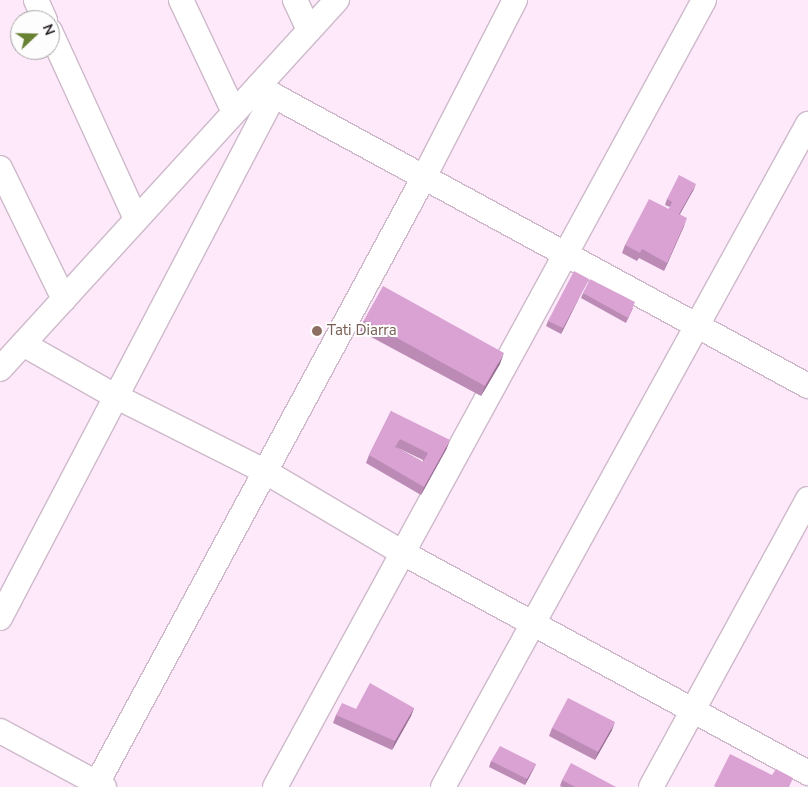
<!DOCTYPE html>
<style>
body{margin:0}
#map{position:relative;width:808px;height:787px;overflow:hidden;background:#fde9fa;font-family:"Nunito Sans",sans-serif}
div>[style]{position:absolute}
.roads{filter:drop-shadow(1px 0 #cdb9ca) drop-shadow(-1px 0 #cdb9ca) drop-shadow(0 1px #cdb9ca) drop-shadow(0 -1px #cdb9ca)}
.minor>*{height:24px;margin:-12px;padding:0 12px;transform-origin:12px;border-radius:12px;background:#fff}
.wall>*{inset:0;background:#bb8bb5}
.shaded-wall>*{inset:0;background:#987194}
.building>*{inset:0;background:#d9a2d3}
.dots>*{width:14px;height:14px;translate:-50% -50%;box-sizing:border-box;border:2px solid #fdfdfd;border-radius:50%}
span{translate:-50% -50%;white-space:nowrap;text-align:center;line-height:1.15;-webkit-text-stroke:4px #fdfdfd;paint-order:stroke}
.education-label{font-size:15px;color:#785e54}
.left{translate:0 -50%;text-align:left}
.north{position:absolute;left:10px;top:10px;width:50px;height:50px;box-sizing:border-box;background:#fdfdfd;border:1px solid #a6a3a5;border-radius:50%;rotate:69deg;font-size:14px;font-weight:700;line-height:20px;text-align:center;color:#231c22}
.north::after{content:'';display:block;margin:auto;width:18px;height:22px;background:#698133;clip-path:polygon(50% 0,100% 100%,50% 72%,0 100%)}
</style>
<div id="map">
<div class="roads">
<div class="minor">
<i style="left:36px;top:0;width:22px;rotate:66deg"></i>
<i style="left:181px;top:0;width:124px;rotate:64.7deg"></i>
<i style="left:295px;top:0;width:33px;rotate:65deg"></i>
<i style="left:50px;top:31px;width:207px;rotate:65.4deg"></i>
<i style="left:258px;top:87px;width:626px;rotate:28.53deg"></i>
<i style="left:0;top:168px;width:146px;rotate:64deg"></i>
<i style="left:23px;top:344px;width:106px;rotate:29.5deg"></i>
<i style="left:115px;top:396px;width:169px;rotate:26.7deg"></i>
<i style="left:266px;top:472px;width:159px;rotate:30.6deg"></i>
<i style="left:403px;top:553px;width:461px;rotate:28.5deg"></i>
<i style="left:0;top:369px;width:500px;rotate:-47.6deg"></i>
<i style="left:0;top:618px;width:590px;rotate:-62.35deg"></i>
<i style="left:0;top:731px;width:118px;rotate:28.3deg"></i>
<i style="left:95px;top:787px;width:693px;rotate:-61.66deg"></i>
<i style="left:424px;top:177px;width:199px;rotate:-62.8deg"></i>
<i style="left:275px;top:787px;width:896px;rotate:-61.4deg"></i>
<i style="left:443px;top:787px;width:757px;rotate:-61.17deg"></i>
<i style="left:651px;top:787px;width:328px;rotate:-61.4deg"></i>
</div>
</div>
<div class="wall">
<i style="clip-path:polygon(694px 189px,680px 214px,684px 226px,664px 271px,639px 258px,637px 261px,622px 253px,625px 245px,669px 209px,670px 207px,665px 205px,667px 199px)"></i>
<i style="clip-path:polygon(589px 279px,586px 284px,561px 334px,546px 326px,548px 321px)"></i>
<i style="clip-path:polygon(583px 293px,633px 308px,626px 323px,581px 298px)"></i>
<i style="clip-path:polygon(364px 320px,500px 364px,481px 396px,360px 331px)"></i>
<i style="clip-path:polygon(evenodd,391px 411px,447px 448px,421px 495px,366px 463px,369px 455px,391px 411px,396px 447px,423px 460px,423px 462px,396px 447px)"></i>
<i style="clip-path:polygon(414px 708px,411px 716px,392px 750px,333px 723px,336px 715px,356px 709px)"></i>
<i style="clip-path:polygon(552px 728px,612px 730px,595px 760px,549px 736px)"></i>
<i style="clip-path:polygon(491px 761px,536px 764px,533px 770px,525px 785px,489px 767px)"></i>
<i style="clip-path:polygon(562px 780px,616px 787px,562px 787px,560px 786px)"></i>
</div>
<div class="shaded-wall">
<i style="clip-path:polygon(696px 184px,694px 189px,677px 219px,679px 214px)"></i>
<i style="clip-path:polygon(687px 218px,684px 226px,664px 271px,667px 263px)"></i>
<i style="clip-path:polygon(589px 279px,586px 284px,561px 334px,563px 328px)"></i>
<i style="clip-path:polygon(504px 353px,500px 364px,481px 396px,485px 386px)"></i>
<i style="clip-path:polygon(450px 440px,447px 448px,421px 495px,424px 487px)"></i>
<i style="clip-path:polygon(414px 708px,411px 716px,392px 750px,395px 741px)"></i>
<i style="clip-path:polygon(615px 722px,612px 730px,595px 760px,598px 752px)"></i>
<i style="clip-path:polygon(536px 764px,533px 770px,525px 785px,527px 779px)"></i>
</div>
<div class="building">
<i style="clip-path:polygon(679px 175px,696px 184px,679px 214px,669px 209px,672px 202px,667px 199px)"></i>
<i style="clip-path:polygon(649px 199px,687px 218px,667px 263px,642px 249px,640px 253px,625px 245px)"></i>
<i style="clip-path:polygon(574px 271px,589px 279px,563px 328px,548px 321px)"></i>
<i style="clip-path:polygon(590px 279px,635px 302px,628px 318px,583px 293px)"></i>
<i style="clip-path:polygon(383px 286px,504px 353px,485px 386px,364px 320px)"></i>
<i style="clip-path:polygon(evenodd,391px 411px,450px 440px,424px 487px,369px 455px,391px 411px,400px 439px,428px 453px,423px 462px,395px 447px,400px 439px)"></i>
<i style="clip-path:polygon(370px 683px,414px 708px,395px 741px,336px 715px,342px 703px,356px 709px)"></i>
<i style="clip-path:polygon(568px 698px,615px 722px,598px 752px,552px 728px)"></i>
<i style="clip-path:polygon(500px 746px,536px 764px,527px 779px,491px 761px)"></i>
<i style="clip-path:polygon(730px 754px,772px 775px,776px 769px,793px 778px,789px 787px,716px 787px,714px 786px)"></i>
<i style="clip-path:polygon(571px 763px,616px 787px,575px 787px,562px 780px)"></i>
</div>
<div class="dots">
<i style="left:317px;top:331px;background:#8d6e63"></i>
</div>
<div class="education-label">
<span class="left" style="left:327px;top:331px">Tati Diarra</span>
</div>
<div class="north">N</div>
</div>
